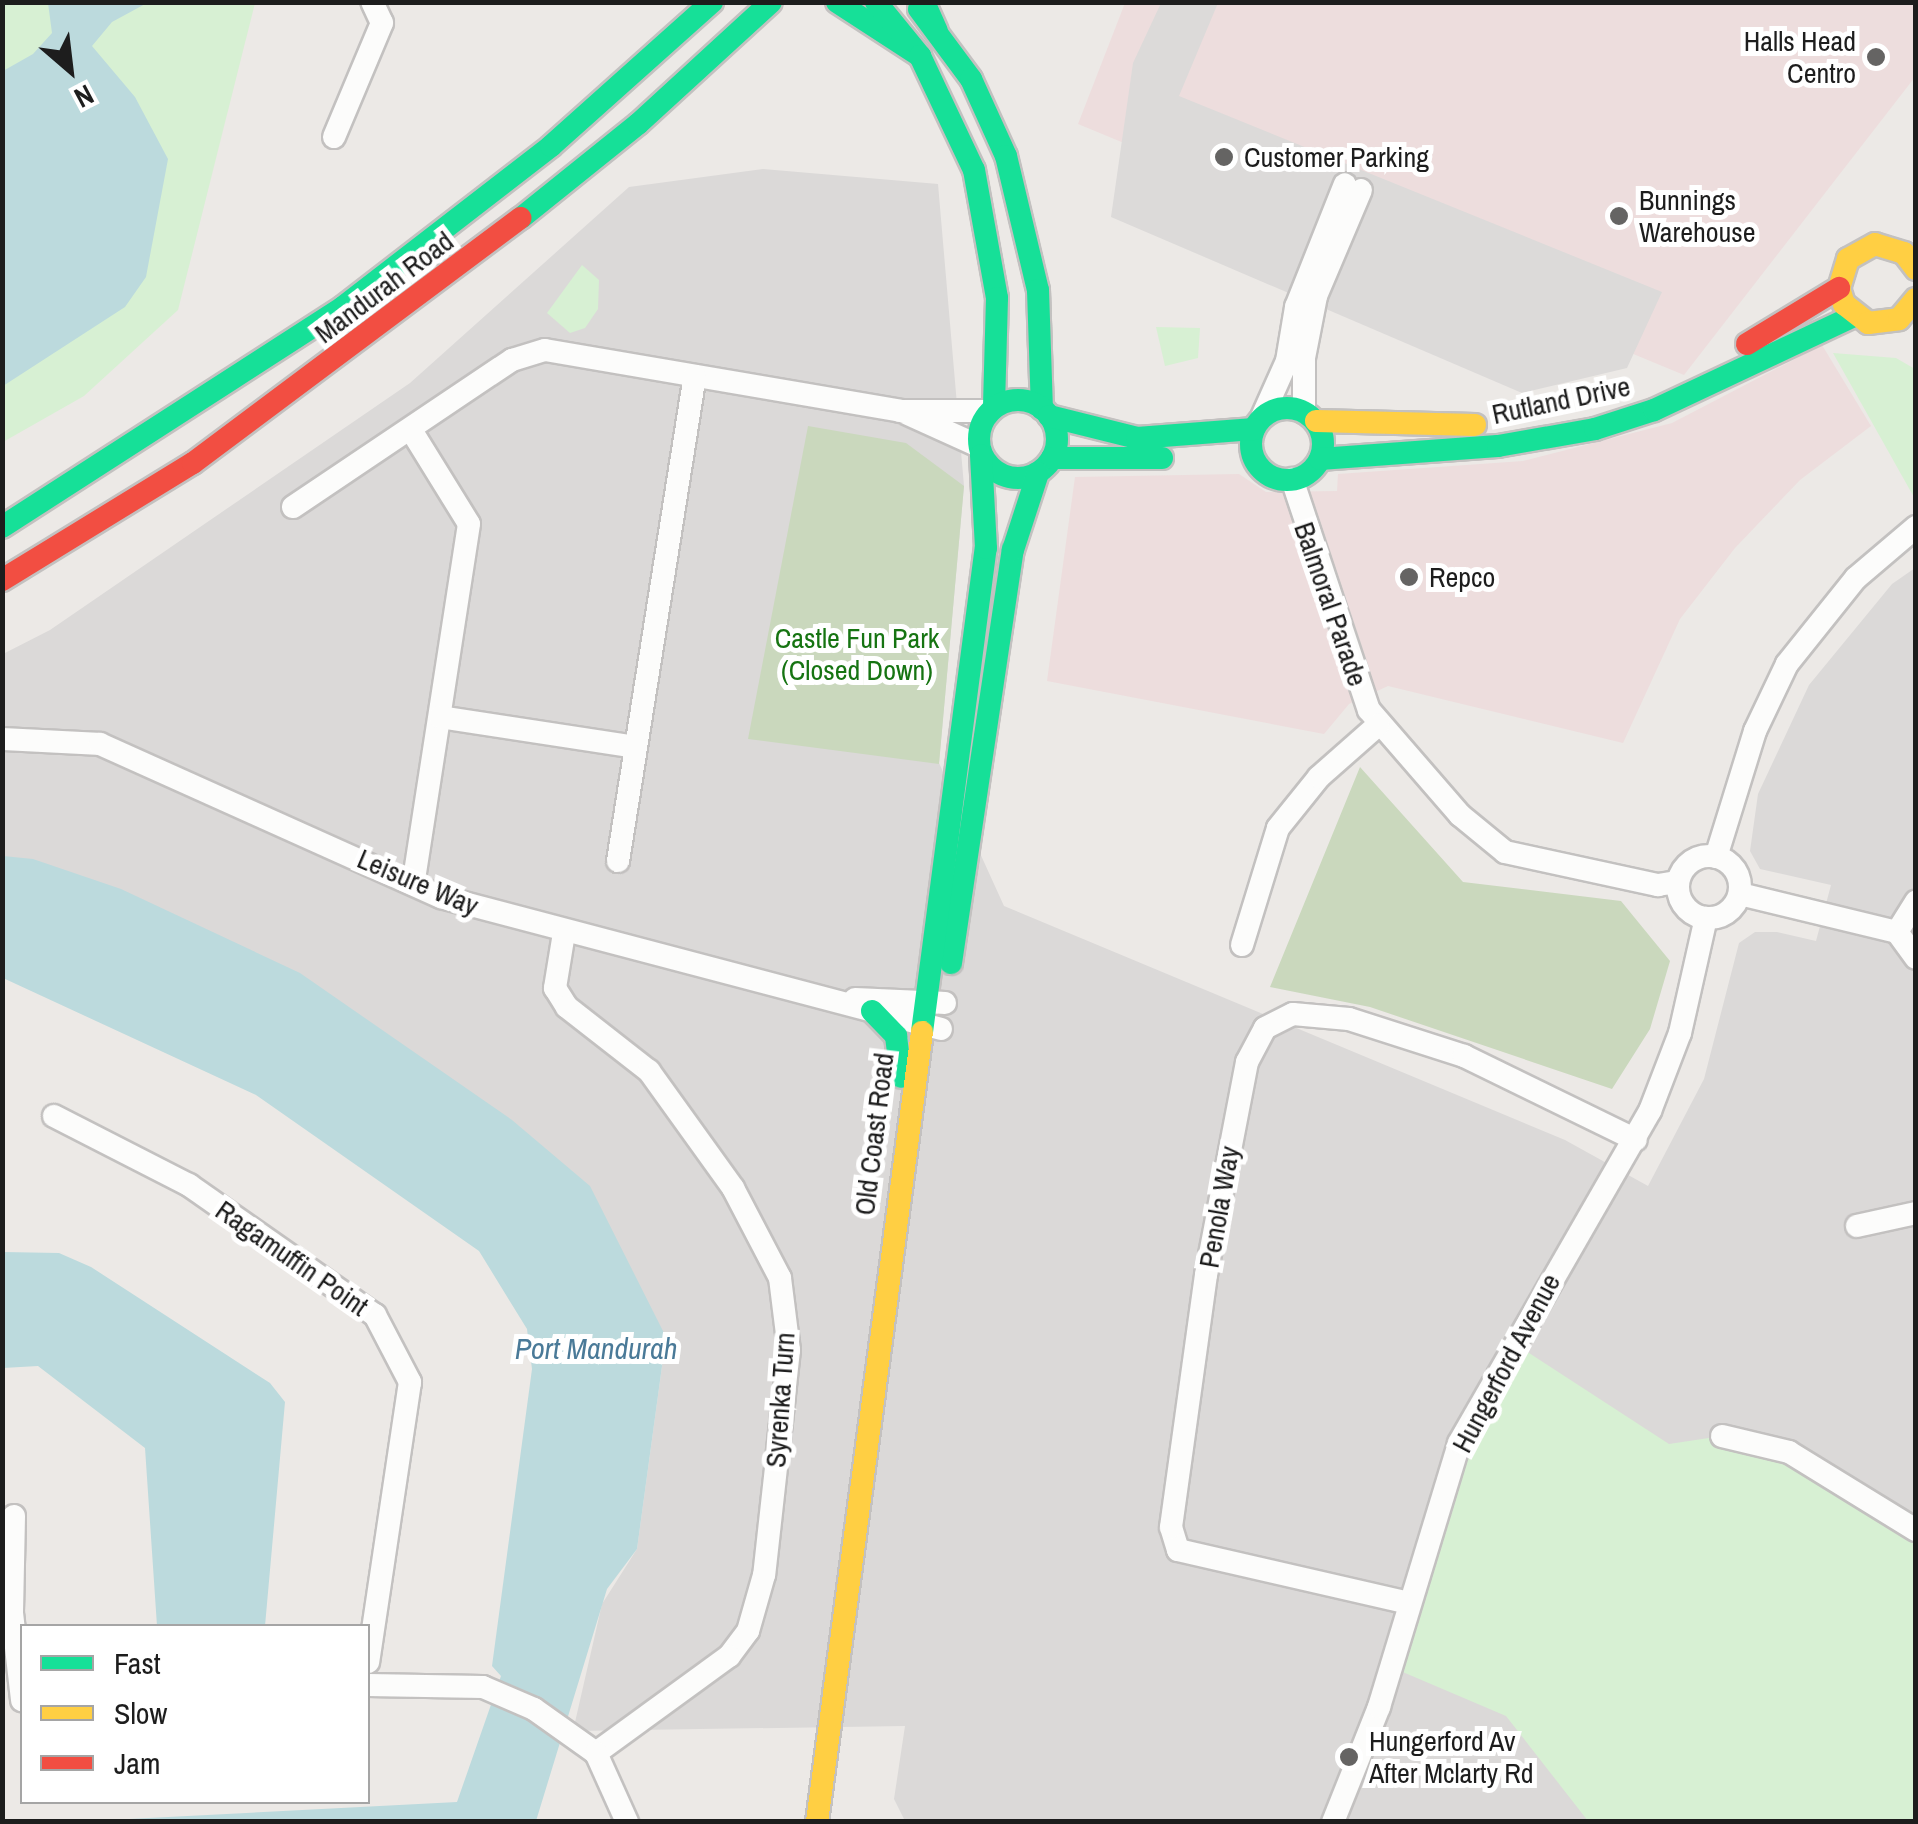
<!DOCTYPE html>
<style>
body{margin:0}
#map{position:relative;width:1918px;height:1824px;overflow:hidden;background:#ece9e6;font-family:"Archivo Narrow",sans-serif}
div>[style]{position:absolute}
.residential>*{inset:0;background:#dbd9d8}
.commercial>*{inset:0;background:#eddddd}
.forest>*{inset:0;background:#cad8bd}
.park>*{inset:0;background:#d7f0d3}
.parking>*{inset:0;background:#dcdad9}
.water>*{inset:0;background:#bcdadd}
.roads{filter:drop-shadow(2px 0 #c3c1c0) drop-shadow(-2px 0 #c3c1c0) drop-shadow(0 2px #c3c1c0) drop-shadow(0 -2px #c3c1c0)}
.street>*{height:22px;margin:-11px;padding:0 11px;transform-origin:11px;border-radius:11px;background:#fcfcfb}
.street>.ring{margin:-11px;padding:0;box-sizing:content-box;background:none;border:22px solid #fcfcfb;border-radius:50%}
.fast>*{height:22px;margin:-11px;padding:0 11px;transform-origin:11px;border-radius:11px;background:#16e098}
.fast>.ring{margin:-11px;padding:0;box-sizing:content-box;background:none;border:22px solid #16e098;border-radius:50%}
.slow>*{height:22px;margin:-11px;padding:0 11px;transform-origin:11px;border-radius:11px;background:#ffcf43}
.jam>*{height:22px;margin:-11px;padding:0 11px;transform-origin:11px;border-radius:11px;background:#f24e42}
.dots>*{width:28px;height:28px;translate:-50% -50%;box-sizing:border-box;border:5px solid #fff;border-radius:50%}
span{translate:-50% -50%;white-space:nowrap;text-align:center;line-height:1.15;-webkit-text-stroke:10px #fff;paint-order:stroke}
.poi-label{font-size:28px;color:#1d1d1d}
.right{translate:-100% -50%;text-align:right}
.left{translate:0 -50%;text-align:left}
.street-label{font-size:28px;color:#1d1d1d}
.park-label{font-size:28px;color:#167412}
.water-label{font-size:30px;color:#4a7a98;font-style:italic}
.frame{position:absolute;inset:0;border:5px solid #1d1d1d;pointer-events:none}
.legend{position:absolute;left:20px;top:1624px;width:350px;height:180px;box-sizing:border-box;background:#fff;border:2px solid #a5a5a5;margin:0;padding:12px 18px;list-style:none;font-size:30px;color:#1d1d1d}
.legend li{display:flex;align-items:center;gap:20px;height:50px}
.legend b{width:50px;border:2px solid #a5a5a5}
.north{position:absolute;left:20px;top:20px;width:100px;height:100px;-webkit-text-stroke:8px #fff;paint-order:stroke;rotate:152deg;font-size:28px;font-weight:700;line-height:40px;text-align:center;color:#1d1d1d}
.north::after{content:'';display:block;margin:auto;width:35px;height:45px;background:#1d1d1d;clip-path:polygon(50% 0,100% 100%,50% 72%,0 100%)}
</style>
<div id="map">
<div class="residential">
<i style="clip-path:polygon(763px 169px,938px 184px,964px 486px,939px 763px,1004px 906px,1565px 1140px,1648px 1186px,1704px 1079px,1739px 943px,1755px 932px,1777px 932px,1816px 941px,1831px 885px,1760px 869px,1750px 851px,1758px 794px,1809px 685px,1892px 584px,1915px 568px,1915px 1821px,905px 1821px,894px 1799px,905px 1726px,573px 1731px,602px 1604px,637px 1549px,666px 1337px,3px 878px,3px 654px,50px 630px,410px 383px,629px 187px)"></i>
</div>
<div class="commercial">
<i style="clip-path:polygon(1125px 3px,1915px 3px,1915px 77px,1684px 375px,1078px 124px)"></i>
<i style="clip-path:polygon(1822px 345px,1871px 426px,1800px 480px,1735px 548px,1680px 619px,1623px 743px,1388px 686px,1349px 704px,1324px 734px,1047px 681px,1075px 477px,1239px 474px,1266px 492px,1337px 491px,1338px 474px,1523px 461px,1672px 423px)"></i>
</div>
<div class="forest">
<i style="clip-path:polygon(808px 426px,906px 443px,964px 486px,939px 764px,748px 739px)"></i>
<i style="clip-path:polygon(1360px 767px,1463px 882px,1621px 901px,1670px 961px,1650px 1029px,1612px 1089px,1370px 1007px,1270px 987px)"></i>
</div>
<div class="park">
<i style="clip-path:polygon(3px 3px,255px 3px,178px 310px,84px 396px,3px 442px)"></i>
<i style="clip-path:polygon(582px 265px,599px 280px,598px 309px,585px 328px,570px 333px,547px 313px)"></i>
<i style="clip-path:polygon(1156px 327px,1200px 328px,1198px 358px,1165px 366px)"></i>
<i style="clip-path:polygon(1833px 353px,1896px 358px,1915px 369px,1915px 499px)"></i>
<i style="clip-path:polygon(1512px 1342px,1669px 1444px,1722px 1436px,1789px 1452px,1915px 1530px,1915px 1821px,1588px 1821px,1506px 1716px,1391px 1667px,1434px 1515px)"></i>
</div>
<div class="parking">
<i style="clip-path:polygon(1161px 3px,1218px 3px,1179px 96px,1662px 292px,1627px 368px,1522px 393px,1111px 217px,1133px 63px)"></i>
</div>
<div class="water">
<i style="clip-path:polygon(48px 3px,147px 3px,112px 22px,92px 46px,135px 97px,168px 159px,146px 277px,125px 307px,3px 386px,3px 71px,33px 54px,52px 33px)"></i>
<i style="clip-path:polygon(3px 856px,33px 859px,121px 889px,300px 973px,512px 1120px,590px 1186px,666px 1337px,637px 1549px,607px 1589px,536px 1821px,90px 1821px,457px 1802px,501px 1676px,492px 1666px,532px 1369px,527px 1329px,479px 1251px,256px 1095px,3px 978px)"></i>
<i style="clip-path:polygon(3px 1252px,59px 1253px,91px 1267px,270px 1383px,285px 1402px,265px 1626px,157px 1626px,145px 1448px,38px 1366px,3px 1368px)"></i>
</div>
<div class="roads">
<div class="street">
<i style="left:334px;top:137px;width:124px;rotate:-67.2deg"></i>
<i style="left:382px;top:23px;width:23px;rotate:-115deg"></i>
<i style="left:1304px;top:412px;width:54px;rotate:-90deg"></i>
<i style="left:1304px;top:358px;width:63px;rotate:-79deg"></i>
<i style="left:1316px;top:296px;width:115px;rotate:-67deg"></i>
<i style="left:908px;top:414px;width:78px;rotate:24.3deg"></i>
<i style="left:1262px;top:417px;width:61px;rotate:-65.9deg"></i>
<i style="left:1287px;top:361px;width:55px;rotate:-80.5deg"></i>
<i style="left:1296px;top:307px;width:132px;rotate:-68.3deg"></i>
<i style="left:411px;top:430px;width:110px;rotate:58.3deg"></i>
<i style="left:469px;top:524px;width:364px;rotate:98.8deg"></i>
<i style="left:1292px;top:479px;width:243px;rotate:71.6deg"></i>
<i style="left:1369px;top:710px;width:139px;rotate:49.1deg"></i>
<i style="left:1460px;top:815px;width:58px;rotate:39.4deg"></i>
<i style="left:1505px;top:852px;width:157px;rotate:12.2deg"></i>
<i style="left:1658px;top:885px;width:20px;rotate:-9deg"></i>
<i style="left:293px;top:507px;width:264px;rotate:-33.9deg"></i>
<i style="left:512px;top:360px;width:34px;rotate:-17deg"></i>
<i style="left:545px;top:350px;width:360px;rotate:9.7deg"></i>
<i style="left:900px;top:411px;width:90px"></i>
<i style="left:440px;top:717px;width:198px;rotate:8.7deg"></i>
<i style="left:2px;top:739px;width:98px;rotate:2.9deg"></i>
<i style="left:100px;top:744px;width:374px;rotate:24.2deg"></i>
<i style="left:441px;top:897px;width:517px;rotate:14.79deg"></i>
<i class="ring" style="left:1678px;top:856px;width:40px;height:40px"></i>
<i style="left:1716px;top:857px;width:132px;rotate:-72.8deg"></i>
<i style="left:1755px;top:731px;width:74px;rotate:-64.5deg"></i>
<i style="left:1787px;top:664px;width:110px;rotate:-51.3deg"></i>
<i style="left:1856px;top:578px;width:79px;rotate:-40.4deg"></i>
<i style="left:618px;top:861px;width:491px;rotate:-81deg"></i>
<i style="left:1740px;top:894px;width:162px;rotate:13.6deg"></i>
<i style="left:1897px;top:932px;width:32px;rotate:54deg"></i>
<i style="left:1897px;top:932px;width:36px;rotate:-58deg"></i>
<i style="left:564px;top:933px;width:56px;rotate:99.3deg"></i>
<i style="left:555px;top:988px;width:22px;rotate:58deg"></i>
<i style="left:567px;top:1007px;width:104px;rotate:38deg"></i>
<i style="left:649px;top:1071px;width:144px;rotate:54.3deg"></i>
<i style="left:733px;top:1188px;width:102px;rotate:62.4deg"></i>
<i style="left:780px;top:1278px;width:73px;rotate:82.9deg"></i>
<i style="left:789px;top:1350px;width:226px;rotate:96.3deg"></i>
<i style="left:764px;top:1575px;width:58px;rotate:105.9deg"></i>
<i style="left:748px;top:1631px;width:31px;rotate:127deg"></i>
<i style="left:729px;top:1656px;width:165px;rotate:143.9deg"></i>
<i style="left:1242px;top:945px;width:122px;rotate:-72.9deg"></i>
<i style="left:1278px;top:828px;width:65px;rotate:-51.2deg"></i>
<i style="left:1319px;top:777px;width:79px;rotate:-41.4deg"></i>
<i style="left:855px;top:999px;width:90px;rotate:2.5deg"></i>
<i style="left:54px;top:1116px;width:152px;rotate:27.1deg"></i>
<i style="left:189px;top:1185px;width:227px;rotate:35deg"></i>
<i style="left:375px;top:1315px;width:76px;rotate:62.4deg"></i>
<i style="left:410px;top:1382px;width:283px;rotate:98.5deg"></i>
<i style="left:1857px;top:1226px;width:60px;rotate:-12.4deg"></i>
<i style="left:1722px;top:1436px;width:69px;rotate:13.4deg"></i>
<i style="left:1789px;top:1452px;width:149px;rotate:31.6deg"></i>
<i style="left:14px;top:1516px;width:97px;rotate:91.2deg"></i>
<i style="left:12px;top:1613px;width:88px;rotate:83.4deg"></i>
<i style="left:1409px;top:1603px;width:237px;rotate:-167.1deg"></i>
<i style="left:1178px;top:1550px;width:24px;rotate:-107deg"></i>
<i style="left:1171px;top:1527px;width:254px;rotate:-82.1deg"></i>
<i style="left:1206px;top:1275px;width:217px;rotate:-79.1deg"></i>
<i style="left:1247px;top:1062px;width:38px;rotate:-62deg"></i>
<i style="left:1265px;top:1028px;width:31px;rotate:-27deg"></i>
<i style="left:1293px;top:1014px;width:56px;rotate:5.1deg"></i>
<i style="left:1349px;top:1019px;width:121px;rotate:17.8deg"></i>
<i style="left:1464px;top:1056px;width:191px;rotate:26deg"></i>
<i style="left:368px;top:1685px;width:115px;rotate:1deg"></i>
<i style="left:483px;top:1687px;width:56px;rotate:23.3deg"></i>
<i style="left:534px;top:1709px;width:76px;rotate:35.4deg"></i>
<i style="left:596px;top:1753px;width:76px;rotate:65.8deg"></i>
<i style="left:1333px;top:1822px;width:124px;rotate:-68.2deg"></i>
<i style="left:1379px;top:1707px;width:276px;rotate:-73.1deg"></i>
<i style="left:1459px;top:1443px;width:383px;rotate:-60.1deg"></i>
<i style="left:1650px;top:1111px;width:84px;rotate:-69deg"></i>
<i style="left:1680px;top:1033px;width:118px;rotate:-77.3deg"></i>
</div>
<div class="fast">
<i style="left:837px;top:2px;width:99px;rotate:33deg"></i>
<i style="left:876px;top:2px;width:70px;rotate:50.8deg"></i>
<i style="left:920px;top:56px;width:126px;rotate:64.7deg"></i>
<i style="left:974px;top:170px;width:130px;rotate:79.8deg"></i>
<i style="left:997px;top:298px;width:110px;rotate:91.6deg"></i>
<i style="left:924px;top:2px;width:32px;rotate:66deg"></i>
<i style="left:919px;top:9px;width:87px;rotate:53.4deg"></i>
<i style="left:971px;top:79px;width:85px;rotate:65.6deg"></i>
<i style="left:1006px;top:156px;width:138px;rotate:76.6deg"></i>
<i style="left:1038px;top:290px;width:119px;rotate:88.1deg"></i>
<i style="left:521px;top:218px;width:150px;rotate:-38.8deg"></i>
<i style="left:638px;top:124px;width:180px;rotate:-42.5deg"></i>
<i class="ring" style="left:979px;top:400px;width:56px;height:56px"></i>
<i class="ring" style="left:1251px;top:408px;width:50px;height:50px"></i>
<i style="left:1049px;top:416px;width:91px;rotate:14deg"></i>
<i style="left:1137px;top:438px;width:117px;rotate:-4.4deg"></i>
<i style="left:1052px;top:458px;width:110px"></i>
<i style="left:1320px;top:459px;width:178px;rotate:-4.2deg"></i>
<i style="left:1498px;top:446px;width:98px;rotate:-9.9deg"></i>
<i style="left:1595px;top:429px;width:62px;rotate:-17.9deg"></i>
<i style="left:1654px;top:410px;width:221px;rotate:-25.2deg"></i>
<i style="left:2px;top:527px;width:406px;rotate:-32.8deg"></i>
<i style="left:343px;top:307px;width:263px;rotate:-37.7deg"></i>
<i style="left:551px;top:146px;width:216px;rotate:-41.8deg"></i>
<i style="left:951px;top:963px;width:418px;rotate:-81.5deg"></i>
<i style="left:1013px;top:550px;width:81px;rotate:-72deg"></i>
<i style="left:872px;top:1011px;width:35px;rotate:46deg"></i>
<i style="left:896px;top:1036px;width:41px;rotate:83deg"></i>
<i style="left:922px;top:1032px;width:488px;rotate:-82.5deg"></i>
<i style="left:986px;top:548px;width:93px;rotate:-93.1deg"></i>
</div>
<div class="slow">
<i style="left:1916px;top:269px;width:20px;rotate:-127deg"></i>
<i style="left:1904px;top:253px;width:30px;rotate:-163deg"></i>
<i style="left:1875px;top:244px;width:31px;rotate:151deg"></i>
<i style="left:1848px;top:259px;width:30px;rotate:107deg"></i>
<i style="left:1839px;top:288px;width:17px;rotate:73deg"></i>
<i style="left:1844px;top:304px;width:31px;rotate:38deg"></i>
<i style="left:1868px;top:323px;width:31px;rotate:-7deg"></i>
<i style="left:1899px;top:319px;width:26px;rotate:-50deg"></i>
<i style="left:1316px;top:421px;width:159px;rotate:1.4deg"></i>
<i style="left:817px;top:1822px;width:797px;rotate:-82.43deg"></i>
</div>
<div class="jam">
<i style="left:1747px;top:344px;width:108px;rotate:-31.3deg"></i>
<i style="left:2px;top:580px;width:224px;rotate:-31.5deg"></i>
<i style="left:193px;top:463px;width:409px;rotate:-36.8deg"></i>
</div>
</div>
<div class="dots">
<i style="left:1876px;top:57px;background:#656463"></i>
<i style="left:1224px;top:157px;background:#656463"></i>
<i style="left:1619px;top:216px;background:#656463"></i>
<i style="left:1409px;top:577px;background:#656463"></i>
<i style="left:1349px;top:1757px;background:#656463"></i>
</div>
<div class="poi-label">
<span class="right" style="left:1856px;top:57px">Halls Head<br>Centro</span>
<span class="left" style="left:1244px;top:157px">Customer Parking</span>
<span class="left" style="left:1639px;top:216px">Bunnings<br>Warehouse</span>
<span class="left" style="left:1429px;top:577px">Repco</span>
<span class="left" style="left:1369px;top:1757px">Hungerford Av<br>After Mclarty Rd</span>
</div>
<div class="street-label">
<span style="left:384px;top:287px;rotate:-37deg">Mandurah Road</span>
<span style="left:1561px;top:400px;rotate:-12deg">Rutland Drive</span>
<span style="left:1331px;top:604px;rotate:71deg">Balmoral Parade</span>
<span style="left:418px;top:882px;rotate:23deg">Leisure Way</span>
<span style="left:874px;top:1134px;rotate:-83deg">Old Coast Road</span>
<span style="left:1219px;top:1207px;rotate:-80deg">Penola Way</span>
<span style="left:292px;top:1258px;rotate:35deg">Ragamuffin Point</span>
<span style="left:1506px;top:1363px;rotate:-62deg">Hungerford Avenue</span>
<span style="left:780px;top:1400px;rotate:-86deg">Syrenka Turn</span>
</div>
<div class="park-label">
<span style="left:857px;top:654px">Castle Fun Park<br>(Closed Down)</span>
</div>
<div class="water-label">
<span style="left:596px;top:1348px">Port Mandurah</span>
</div>
<div class="frame"></div>
<ul class="legend">
<li><b style="height:12px;background:#16e098"></b>Fast</li>
<li><b style="height:12px;background:#ffcf43"></b>Slow</li>
<li><b style="height:12px;background:#f24e42"></b>Jam</li>
</ul>
<div class="north">N</div>
</div>
